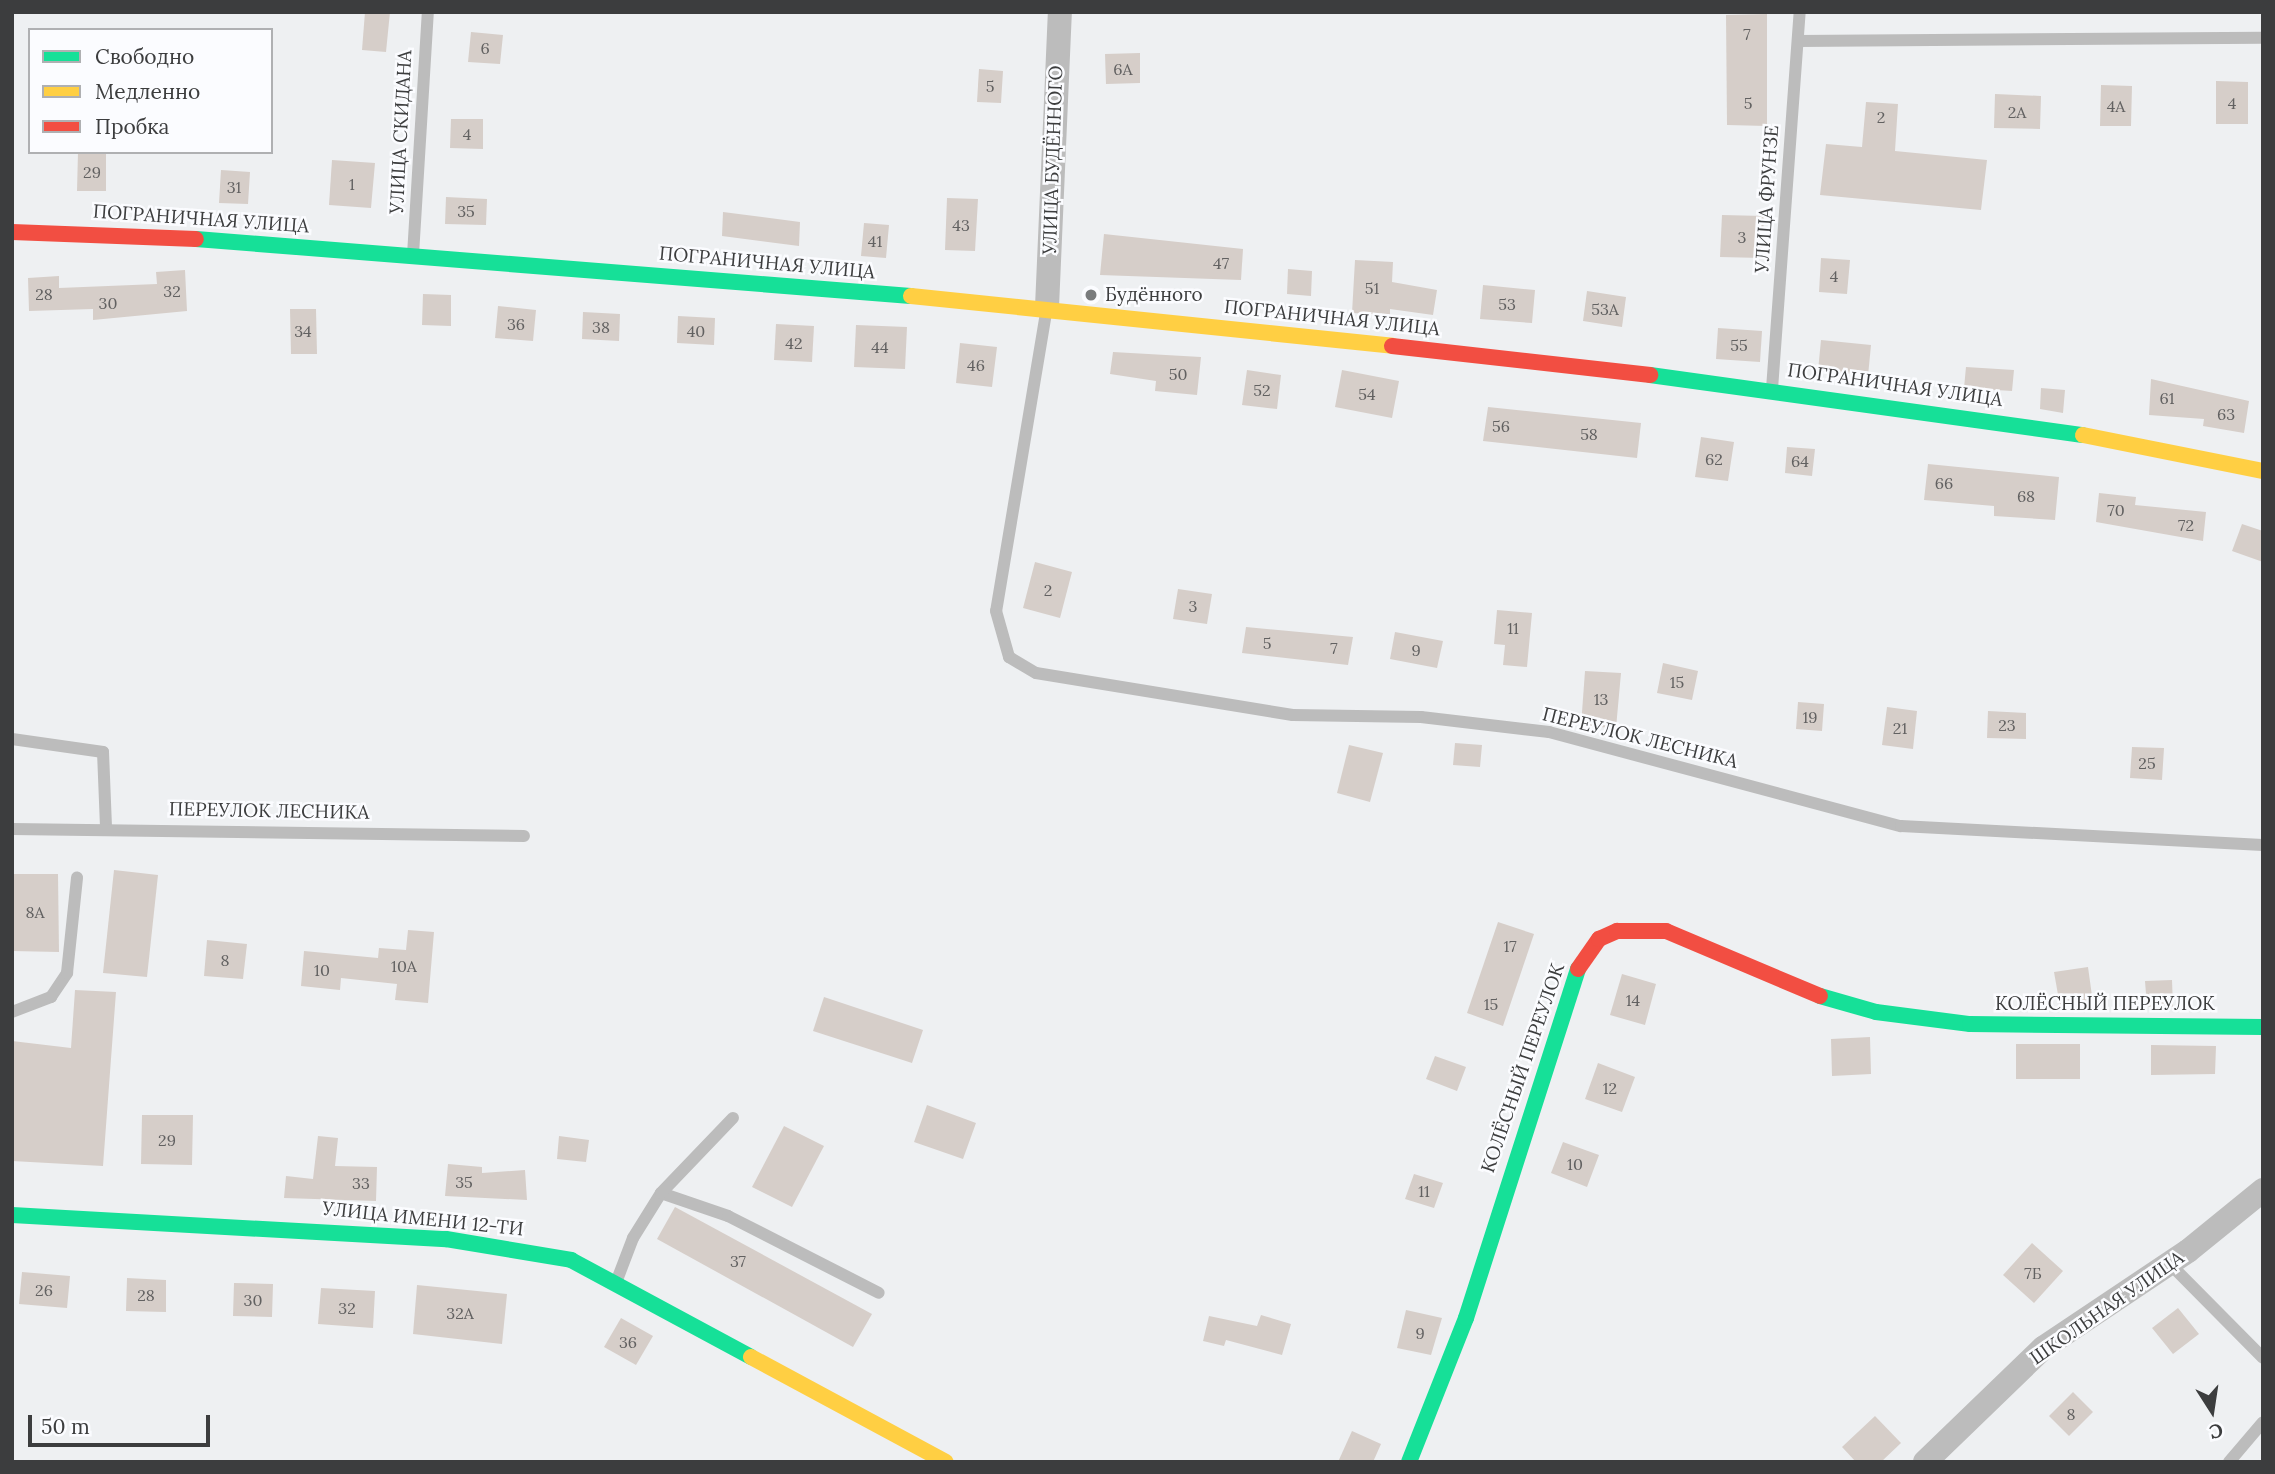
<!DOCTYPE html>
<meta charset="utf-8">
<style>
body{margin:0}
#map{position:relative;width:2275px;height:1474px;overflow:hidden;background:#eef0f2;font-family:Lora,serif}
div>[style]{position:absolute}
.building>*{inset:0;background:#d6cec9}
.lane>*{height:12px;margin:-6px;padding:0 6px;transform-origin:6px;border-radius:6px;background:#bcbcbc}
.street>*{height:24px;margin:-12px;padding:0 12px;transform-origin:12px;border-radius:12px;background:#bcbcbc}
.fast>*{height:16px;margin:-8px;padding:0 8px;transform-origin:8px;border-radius:8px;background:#16e098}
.slow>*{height:16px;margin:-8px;padding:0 8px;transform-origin:8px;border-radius:8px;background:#ffcf43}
.jam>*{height:16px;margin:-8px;padding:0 8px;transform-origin:8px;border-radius:8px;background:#f24e42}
.dots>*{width:19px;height:19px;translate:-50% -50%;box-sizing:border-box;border:4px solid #fbfcff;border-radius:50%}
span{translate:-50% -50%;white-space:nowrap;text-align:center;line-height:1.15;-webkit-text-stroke:5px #fbfcff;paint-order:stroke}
.number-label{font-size:16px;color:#626161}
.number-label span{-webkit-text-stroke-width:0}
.street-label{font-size:19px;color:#3c3d3e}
.poi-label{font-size:19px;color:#3c3d3e}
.left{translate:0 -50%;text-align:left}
.frame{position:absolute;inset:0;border:14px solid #3c3d3e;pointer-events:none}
.legend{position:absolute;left:28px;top:28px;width:245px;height:126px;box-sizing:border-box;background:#fbfcff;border:2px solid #afb0b2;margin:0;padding:9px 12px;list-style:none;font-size:21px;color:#3c3d3e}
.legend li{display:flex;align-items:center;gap:14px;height:35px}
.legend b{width:35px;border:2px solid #afb0b2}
.north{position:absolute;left:2177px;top:1376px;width:70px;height:70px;-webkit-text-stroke:5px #fbfcff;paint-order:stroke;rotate:168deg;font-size:19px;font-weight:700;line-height:28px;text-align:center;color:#3c3d3e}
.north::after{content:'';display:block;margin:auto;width:24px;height:32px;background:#3c3d3e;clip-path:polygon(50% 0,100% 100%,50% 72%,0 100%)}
.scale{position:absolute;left:28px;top:1415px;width:182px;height:32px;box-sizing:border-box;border:4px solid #3c3d3e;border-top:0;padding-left:9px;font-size:21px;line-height:24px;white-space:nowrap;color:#3c3d3e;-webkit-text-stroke:5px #fbfcff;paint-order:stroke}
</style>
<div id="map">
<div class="building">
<i style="clip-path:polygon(365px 12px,390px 12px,386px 52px,362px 50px)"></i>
<i style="clip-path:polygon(1767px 14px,1767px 126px,1727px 125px,1726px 15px)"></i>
<i style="clip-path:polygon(471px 32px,503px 35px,500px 64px,468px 62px)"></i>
<i style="clip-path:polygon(1140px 53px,1140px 83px,1106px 84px,1105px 54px)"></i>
<i style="clip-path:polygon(979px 69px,1003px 71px,1001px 103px,977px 102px)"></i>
<i style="clip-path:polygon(2216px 81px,2248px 82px,2248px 124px,2216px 124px)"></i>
<i style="clip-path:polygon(2101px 85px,2132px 86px,2131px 126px,2100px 126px)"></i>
<i style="clip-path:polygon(1995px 94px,2041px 96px,2040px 129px,1994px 128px)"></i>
<i style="clip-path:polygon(1866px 102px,1898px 104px,1895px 151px,1987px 160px,1981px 210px,1820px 195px,1826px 144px,1862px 147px)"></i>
<i style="clip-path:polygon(451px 119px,483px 119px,483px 149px,450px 148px)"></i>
<i style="clip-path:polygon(78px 152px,106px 152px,106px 191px,77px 191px)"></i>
<i style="clip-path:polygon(332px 160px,375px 163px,371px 208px,329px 205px)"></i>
<i style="clip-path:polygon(221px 170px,250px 172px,248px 204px,219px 203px)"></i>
<i style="clip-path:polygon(446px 197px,487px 199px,486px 225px,445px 224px)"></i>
<i style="clip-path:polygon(947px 198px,978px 199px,975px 251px,945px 250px)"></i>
<i style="clip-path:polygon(723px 212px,800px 222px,799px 246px,722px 236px)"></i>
<i style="clip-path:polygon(1722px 215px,1764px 216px,1762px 258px,1720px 257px)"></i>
<i style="clip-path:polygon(864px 223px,889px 225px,886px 258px,861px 256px)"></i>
<i style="clip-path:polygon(1104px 234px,1243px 249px,1241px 280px,1100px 275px)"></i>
<i style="clip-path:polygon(1821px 258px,1850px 260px,1847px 294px,1819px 292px)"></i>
<i style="clip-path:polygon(1355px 260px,1393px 262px,1392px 282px,1437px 290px,1433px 315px,1390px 309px,1390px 315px,1352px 313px)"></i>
<i style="clip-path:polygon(1288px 269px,1312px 271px,1311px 296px,1287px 294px)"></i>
<i style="clip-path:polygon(185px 270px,187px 311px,93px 320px,93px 309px,29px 311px,28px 278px,59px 276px,59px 288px,157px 284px,156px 272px)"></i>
<i style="clip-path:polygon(1483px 285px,1535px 290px,1532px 323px,1480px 319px)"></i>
<i style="clip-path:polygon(1587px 291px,1626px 297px,1622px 327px,1583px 321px)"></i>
<i style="clip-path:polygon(423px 294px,451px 295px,451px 326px,422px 325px)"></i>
<i style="clip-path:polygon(498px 306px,536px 310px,533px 341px,495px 338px)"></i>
<i style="clip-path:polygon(290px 309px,316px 309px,317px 354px,291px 354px)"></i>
<i style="clip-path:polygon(583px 312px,620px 314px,619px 341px,582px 339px)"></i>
<i style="clip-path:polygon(678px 316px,715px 318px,714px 345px,677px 343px)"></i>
<i style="clip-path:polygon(776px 324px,814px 326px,812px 362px,774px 360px)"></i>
<i style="clip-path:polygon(856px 325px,907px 327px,905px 369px,854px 367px)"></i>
<i style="clip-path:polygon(1718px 328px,1762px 331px,1760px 362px,1716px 359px)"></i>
<i style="clip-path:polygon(1821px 340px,1871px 345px,1868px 376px,1818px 371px)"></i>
<i style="clip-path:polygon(960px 343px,997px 347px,992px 387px,956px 383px)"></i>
<i style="clip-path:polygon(1113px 352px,1201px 357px,1197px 395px,1155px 391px,1156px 381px,1110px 374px)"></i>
<i style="clip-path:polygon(1966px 367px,2014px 370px,2012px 391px,1964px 388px)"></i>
<i style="clip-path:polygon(1247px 370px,1281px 375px,1277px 409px,1242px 405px)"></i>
<i style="clip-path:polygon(1342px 370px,1399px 381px,1392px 418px,1335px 407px)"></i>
<i style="clip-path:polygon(2151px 379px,2249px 401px,2244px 433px,2203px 426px,2204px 419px,2149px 415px)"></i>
<i style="clip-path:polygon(2041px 388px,2065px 390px,2063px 413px,2040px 409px)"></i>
<i style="clip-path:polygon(1488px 407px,1641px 423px,1637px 458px,1483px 441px)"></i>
<i style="clip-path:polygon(1701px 437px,1734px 442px,1728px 481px,1695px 477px)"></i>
<i style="clip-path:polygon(1787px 447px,1815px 449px,1812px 476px,1785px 473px)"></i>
<i style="clip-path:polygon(1928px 464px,2059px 477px,2055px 520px,1994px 516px,1994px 506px,1924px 500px)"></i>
<i style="clip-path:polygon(2099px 493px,2136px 497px,2135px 505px,2206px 512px,2203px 541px,2096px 522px)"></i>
<i style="clip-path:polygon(2242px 524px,2263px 531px,2263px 562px,2232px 551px)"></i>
<i style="clip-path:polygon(1035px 562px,1072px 572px,1060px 618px,1023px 608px)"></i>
<i style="clip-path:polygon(1178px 589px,1212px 594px,1207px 624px,1173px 619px)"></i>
<i style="clip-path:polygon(1497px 610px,1532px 613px,1527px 667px,1503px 665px,1505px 645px,1494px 644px)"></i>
<i style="clip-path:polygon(1246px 627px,1353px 637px,1348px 665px,1242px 653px)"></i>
<i style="clip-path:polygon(1395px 632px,1443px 641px,1437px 668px,1390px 659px)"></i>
<i style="clip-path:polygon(1663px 663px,1698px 671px,1692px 700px,1657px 693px)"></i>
<i style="clip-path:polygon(1585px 671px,1621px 673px,1616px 728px,1581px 726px)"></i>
<i style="clip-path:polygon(1798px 702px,1824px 704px,1822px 731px,1796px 729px)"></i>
<i style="clip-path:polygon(1887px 707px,1917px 711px,1913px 749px,1882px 745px)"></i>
<i style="clip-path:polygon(1988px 711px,2026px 713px,2026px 739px,1987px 738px)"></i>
<i style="clip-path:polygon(1455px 743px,1482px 745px,1480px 767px,1453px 765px)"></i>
<i style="clip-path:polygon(1349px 745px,1383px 753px,1370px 802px,1337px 793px)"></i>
<i style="clip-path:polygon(2132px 747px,2164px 748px,2162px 780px,2130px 778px)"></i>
<i style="clip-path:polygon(114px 870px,158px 875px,147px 977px,103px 973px)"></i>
<i style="clip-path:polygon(12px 874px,58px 874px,59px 952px,12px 951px)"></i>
<i style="clip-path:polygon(1498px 922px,1534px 934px,1503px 1026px,1467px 1013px)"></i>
<i style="clip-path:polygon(408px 930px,434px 932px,428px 1003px,395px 1000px,397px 984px,341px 978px,340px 990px,301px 986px,304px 951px,378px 958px,379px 948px,406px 950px)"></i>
<i style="clip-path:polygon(207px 940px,247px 944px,243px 979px,204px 976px)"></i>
<i style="clip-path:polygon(2088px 967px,2093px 1003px,2060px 1006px,2054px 972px)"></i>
<i style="clip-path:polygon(1622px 974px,1656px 984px,1645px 1025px,1610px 1015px)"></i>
<i style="clip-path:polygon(2172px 980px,2173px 1007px,2147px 1007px,2145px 981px)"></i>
<i style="clip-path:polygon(75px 990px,116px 992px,103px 1166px,12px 1161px,12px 1041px,71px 1048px)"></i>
<i style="clip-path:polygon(824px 997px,923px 1030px,912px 1063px,813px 1031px)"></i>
<i style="clip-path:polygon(1870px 1037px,1871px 1074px,1832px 1076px,1831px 1039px)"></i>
<i style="clip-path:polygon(2016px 1044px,2080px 1044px,2080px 1079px,2016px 1079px)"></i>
<i style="clip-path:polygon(2151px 1045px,2216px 1046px,2215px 1074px,2151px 1075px)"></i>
<i style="clip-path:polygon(1435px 1056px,1466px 1067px,1457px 1091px,1426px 1079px)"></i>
<i style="clip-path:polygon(1598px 1063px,1635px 1077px,1622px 1112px,1585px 1099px)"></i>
<i style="clip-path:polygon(927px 1105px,976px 1123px,963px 1159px,914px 1142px)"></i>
<i style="clip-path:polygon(142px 1115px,193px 1115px,192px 1165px,141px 1164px)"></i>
<i style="clip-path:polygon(784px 1126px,824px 1146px,792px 1207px,752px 1187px)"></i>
<i style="clip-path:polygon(318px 1136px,338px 1138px,335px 1166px,377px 1167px,376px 1201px,284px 1198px,286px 1176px,313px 1179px)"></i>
<i style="clip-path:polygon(559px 1136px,589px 1140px,586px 1162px,557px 1159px)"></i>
<i style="clip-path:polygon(1563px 1142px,1599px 1155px,1587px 1187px,1551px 1173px)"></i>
<i style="clip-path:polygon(448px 1164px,482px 1167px,482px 1173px,525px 1170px,527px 1200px,445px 1196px)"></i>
<i style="clip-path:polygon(1414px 1174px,1443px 1183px,1434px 1208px,1405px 1199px)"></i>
<i style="clip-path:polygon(675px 1207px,872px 1314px,853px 1347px,657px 1239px)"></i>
<i style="clip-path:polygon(2032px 1243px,2063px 1271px,2034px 1303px,2003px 1275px)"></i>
<i style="clip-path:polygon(22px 1272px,70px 1276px,67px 1308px,19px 1304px)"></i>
<i style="clip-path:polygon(127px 1278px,166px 1280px,166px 1312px,126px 1311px)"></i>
<i style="clip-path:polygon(234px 1283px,273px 1284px,272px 1317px,233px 1316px)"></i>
<i style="clip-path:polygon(417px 1285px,507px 1294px,502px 1344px,413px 1334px)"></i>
<i style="clip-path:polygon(321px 1288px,375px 1291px,373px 1328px,318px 1324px)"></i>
<i style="clip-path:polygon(2178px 1308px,2199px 1334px,2173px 1354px,2152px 1328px)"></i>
<i style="clip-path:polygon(1406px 1310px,1442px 1318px,1431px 1355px,1397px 1348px)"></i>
<i style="clip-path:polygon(1261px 1315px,1291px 1324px,1282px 1355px,1226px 1340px,1224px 1346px,1203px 1341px,1209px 1316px,1257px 1326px)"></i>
<i style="clip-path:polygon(621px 1318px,653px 1336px,636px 1365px,604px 1347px)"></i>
<i style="clip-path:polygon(2073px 1392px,2093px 1412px,2069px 1436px,2049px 1416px)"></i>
<i style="clip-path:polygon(1875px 1416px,1901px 1443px,1881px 1462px,1856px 1462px,1842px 1447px)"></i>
<i style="clip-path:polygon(1352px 1431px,1381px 1444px,1373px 1462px,1338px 1462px)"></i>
</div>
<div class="lane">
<i style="left:1798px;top:41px;width:465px;rotate:-0.4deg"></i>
<i style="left:413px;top:255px;width:243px;rotate:-86.5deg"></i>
<i style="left:1047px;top:307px;width:308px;rotate:99.5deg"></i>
<i style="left:996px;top:611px;width:48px;rotate:74.2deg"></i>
<i style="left:1009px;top:657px;width:31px;rotate:31deg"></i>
<i style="left:1036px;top:673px;width:260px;rotate:9.3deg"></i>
<i style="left:1293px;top:715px;width:128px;rotate:0.9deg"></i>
<i style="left:1421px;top:717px;width:129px;rotate:6.7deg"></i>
<i style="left:1549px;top:732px;width:364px;rotate:15deg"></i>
<i style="left:1901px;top:826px;width:362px;rotate:3deg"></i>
<i style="left:1772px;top:389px;width:378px;rotate:-85.8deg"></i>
<i style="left:12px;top:739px;width:92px;rotate:8.1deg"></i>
<i style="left:103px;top:752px;width:74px;rotate:87.7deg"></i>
<i style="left:12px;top:829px;width:512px;rotate:0.78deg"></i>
<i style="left:12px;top:1012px;width:42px;rotate:-21deg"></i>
<i style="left:51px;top:997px;width:29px;rotate:-56deg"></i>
<i style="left:67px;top:973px;width:96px;rotate:-84deg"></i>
<i style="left:661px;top:1193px;width:71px;rotate:18.9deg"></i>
<i style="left:728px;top:1216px;width:169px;rotate:27deg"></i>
<i style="left:2170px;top:1264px;width:132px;rotate:45.3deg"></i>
<i style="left:617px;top:1280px;width:45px;rotate:-69.1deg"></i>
<i style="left:633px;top:1238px;width:53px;rotate:-58.1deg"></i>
<i style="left:661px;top:1193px;width:104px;rotate:-46.2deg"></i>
<i style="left:2229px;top:1462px;width:52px;rotate:-49.6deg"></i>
</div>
<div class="street">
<i style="left:1047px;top:307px;width:295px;rotate:-87.5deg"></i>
<i style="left:1925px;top:1462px;width:164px;rotate:-44deg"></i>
<i style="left:2043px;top:1348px;width:174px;rotate:-33.8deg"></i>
<i style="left:2188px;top:1251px;width:97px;rotate:-39.1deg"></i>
</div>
<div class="fast">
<i style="left:196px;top:239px;width:717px;rotate:4.56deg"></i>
<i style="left:1650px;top:375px;width:437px;rotate:7.9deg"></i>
<i style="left:1820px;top:996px;width:58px;rotate:15.9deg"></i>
<i style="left:1876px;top:1012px;width:95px;rotate:7.3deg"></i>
<i style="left:1970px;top:1024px;width:293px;rotate:0.6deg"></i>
<i style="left:12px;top:1215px;width:435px;rotate:3.2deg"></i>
<i style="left:446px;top:1239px;width:127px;rotate:9.5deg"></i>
<i style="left:571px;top:1260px;width:204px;rotate:28.3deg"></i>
<i style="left:1409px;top:1462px;width:155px;rotate:-68.4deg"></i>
<i style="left:1466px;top:1318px;width:367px;rotate:-72.2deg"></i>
</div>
<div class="slow">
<i style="left:911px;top:296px;width:484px;rotate:5.9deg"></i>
<i style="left:2083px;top:435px;width:184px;rotate:11.3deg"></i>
<i style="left:751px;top:1357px;width:221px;rotate:28.3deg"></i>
</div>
<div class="jam">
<i style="left:12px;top:232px;width:184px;rotate:2.2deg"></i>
<i style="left:1392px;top:346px;width:260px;rotate:6.4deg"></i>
<i style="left:1578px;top:969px;width:37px;rotate:-55deg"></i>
<i style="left:1599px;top:939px;width:20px;rotate:-24deg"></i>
<i style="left:1617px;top:931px;width:49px"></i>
<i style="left:1666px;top:931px;width:167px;rotate:22.9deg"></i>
</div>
<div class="dots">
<i style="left:1091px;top:295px;background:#7a7c7d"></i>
</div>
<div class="number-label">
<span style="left:1747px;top:34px">7</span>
<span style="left:485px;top:48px">6</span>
<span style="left:1123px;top:69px">6А</span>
<span style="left:990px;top:86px">5</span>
<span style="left:1748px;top:103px">5</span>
<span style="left:2232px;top:103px">4</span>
<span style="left:2116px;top:106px">4А</span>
<span style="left:2017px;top:112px">2А</span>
<span style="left:1881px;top:117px">2</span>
<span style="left:467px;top:134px">4</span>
<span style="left:92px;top:172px">29</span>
<span style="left:352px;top:184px">1</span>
<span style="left:234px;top:187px">31</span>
<span style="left:466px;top:211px">35</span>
<span style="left:961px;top:225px">43</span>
<span style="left:1742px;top:237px">3</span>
<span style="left:875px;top:241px">41</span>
<span style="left:1221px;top:263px">47</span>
<span style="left:1834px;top:276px">4</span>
<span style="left:1372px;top:288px">51</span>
<span style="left:172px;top:291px">32</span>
<span style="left:44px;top:294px">28</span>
<span style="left:108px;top:303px">30</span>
<span style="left:1507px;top:304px">53</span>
<span style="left:1605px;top:309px">53А</span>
<span style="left:516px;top:324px">36</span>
<span style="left:601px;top:327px">38</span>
<span style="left:303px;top:331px">34</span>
<span style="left:696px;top:331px">40</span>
<span style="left:794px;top:343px">42</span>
<span style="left:1739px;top:345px">55</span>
<span style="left:880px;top:347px">44</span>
<span style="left:976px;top:365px">46</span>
<span style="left:1178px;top:374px">50</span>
<span style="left:1262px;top:390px">52</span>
<span style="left:1367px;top:394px">54</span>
<span style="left:2167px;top:398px">61</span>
<span style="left:2226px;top:414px">63</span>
<span style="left:1501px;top:426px">56</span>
<span style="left:1589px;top:434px">58</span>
<span style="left:1714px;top:459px">62</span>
<span style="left:1800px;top:461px">64</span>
<span style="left:1944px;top:483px">66</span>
<span style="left:2026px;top:496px">68</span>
<span style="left:2116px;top:510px">70</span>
<span style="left:2186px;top:525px">72</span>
<span style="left:1048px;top:590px">2</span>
<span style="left:1193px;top:606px">3</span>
<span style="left:1513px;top:628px">11</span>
<span style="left:1267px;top:643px">5</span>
<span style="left:1334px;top:648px">7</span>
<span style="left:1416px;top:650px">9</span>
<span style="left:1677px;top:682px">15</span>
<span style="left:1601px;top:699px">13</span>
<span style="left:1810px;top:717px">19</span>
<span style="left:2007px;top:725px">23</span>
<span style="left:1900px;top:728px">21</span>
<span style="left:2147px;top:763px">25</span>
<span style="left:35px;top:912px">8А</span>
<span style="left:1510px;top:946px">17</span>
<span style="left:225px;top:960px">8</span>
<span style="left:404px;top:966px">10А</span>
<span style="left:322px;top:970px">10</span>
<span style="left:1633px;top:1000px">14</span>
<span style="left:1491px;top:1004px">15</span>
<span style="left:1610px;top:1088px">12</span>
<span style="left:167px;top:1140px">29</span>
<span style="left:1575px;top:1164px">10</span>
<span style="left:464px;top:1182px">35</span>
<span style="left:361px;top:1183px">33</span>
<span style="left:1424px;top:1191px">11</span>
<span style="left:738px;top:1261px">37</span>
<span style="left:2033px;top:1273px">7Б</span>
<span style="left:44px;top:1290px">26</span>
<span style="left:146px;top:1295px">28</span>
<span style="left:253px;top:1300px">30</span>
<span style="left:347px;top:1308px">32</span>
<span style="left:460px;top:1313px">32А</span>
<span style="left:1420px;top:1333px">9</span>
<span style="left:628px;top:1342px">36</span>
<span style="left:2071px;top:1414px">8</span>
</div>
<div class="street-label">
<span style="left:401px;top:132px;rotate:-87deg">УЛИЦА СКИДАНА</span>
<span style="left:1053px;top:160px;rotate:-88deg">УЛИЦА БУДЁННОГО</span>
<span style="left:1767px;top:199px;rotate:-86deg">УЛИЦА ФРУНЗЕ</span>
<span style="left:201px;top:219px;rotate:4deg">ПОГРАНИЧНАЯ УЛИЦА</span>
<span style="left:767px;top:263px;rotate:5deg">ПОГРАНИЧНАЯ УЛИЦА</span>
<span style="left:1332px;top:318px;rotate:6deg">ПОГРАНИЧНАЯ УЛИЦА</span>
<span style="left:1895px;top:385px;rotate:8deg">ПОГРАНИЧНАЯ УЛИЦА</span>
<span style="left:1640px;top:738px;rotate:14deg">ПЕРЕУЛОК ЛЕСНИКА</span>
<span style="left:269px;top:811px;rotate:1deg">ПЕРЕУЛОК ЛЕСНИКА</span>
<span style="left:2105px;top:1004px">КОЛЁСНЫЙ ПЕРЕУЛОК</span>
<span style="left:1523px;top:1068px;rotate:-71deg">КОЛЁСНЫЙ ПЕРЕУЛОК</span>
<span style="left:423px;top:1219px;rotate:6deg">УЛИЦА ИМЕНИ 12-ТИ</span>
<span style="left:2107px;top:1308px;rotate:-35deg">ШКОЛЬНАЯ УЛИЦА</span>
</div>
<div class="poi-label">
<span class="left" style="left:1105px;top:295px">Будённого</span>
</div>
<div class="frame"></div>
<ul class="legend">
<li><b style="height:9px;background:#16e098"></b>Свободно</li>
<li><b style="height:9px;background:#ffcf43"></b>Медленно</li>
<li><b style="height:9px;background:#f24e42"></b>Пробка</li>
</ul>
<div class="north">С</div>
<div class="scale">50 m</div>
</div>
